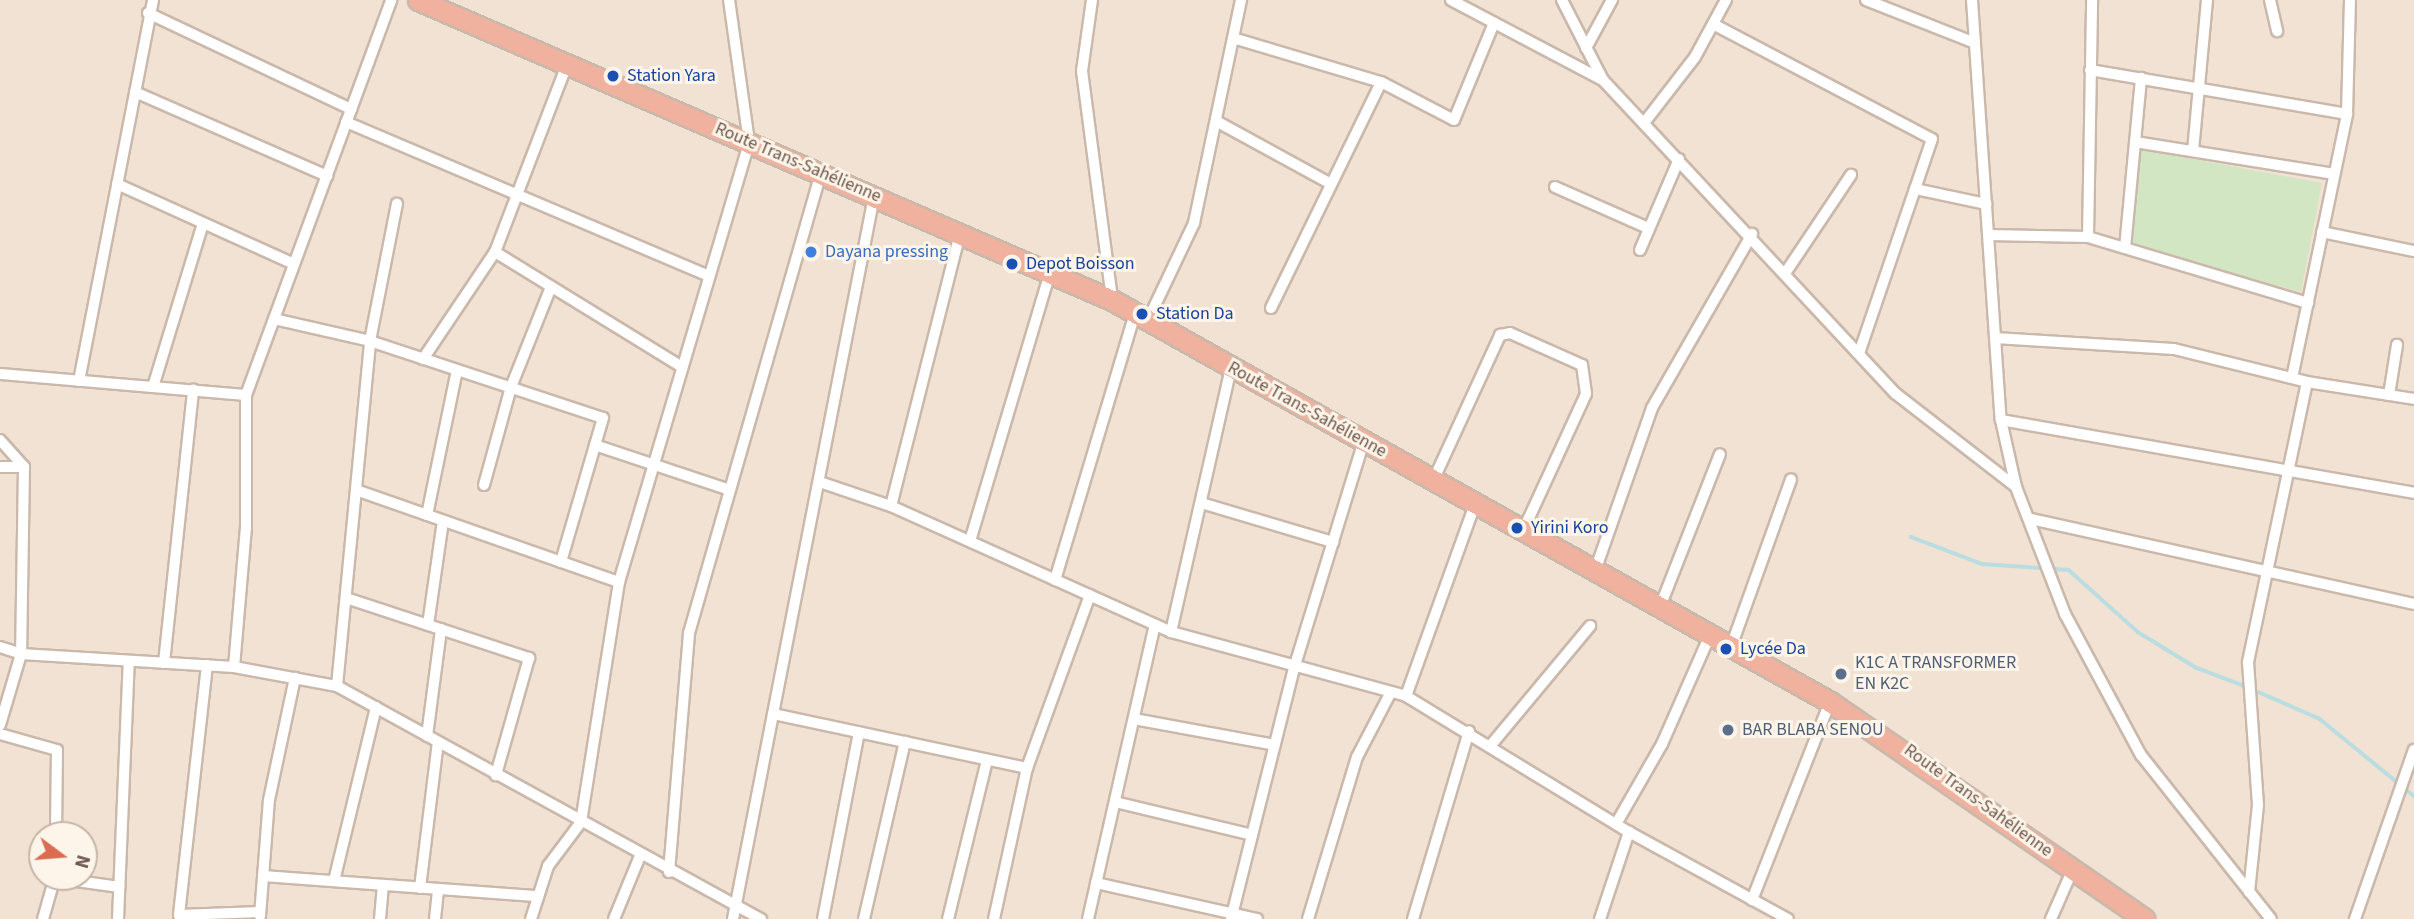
<!DOCTYPE html>
<meta charset="utf-8">
<style>
body{margin:0}
#map{position:relative;width:2414px;height:919px;overflow:hidden;background:#faf1e4;font-family:"Source Sans 3",sans-serif}
div>[style]{position:absolute}
.residential>*{inset:0;background:#f1e2d3}
.green>*{inset:0;background:#d3e6c3}
.stream>*{height:3.5px;margin:-1.75px;padding:0 1.75px;transform-origin:1.75px;border-radius:1.75px;background:#badde2}
.roads{filter:drop-shadow(2px 0 #cab8ab) drop-shadow(-2px 0 #cab8ab) drop-shadow(0 2px #cab8ab) drop-shadow(0 -2px #cab8ab)}
.street>*{height:10px;margin:-5px;padding:0 5px;transform-origin:5px;border-radius:5px;background:#fff}
.highway>*{height:19px;margin:-9.5px;padding:0 9.5px;transform-origin:9.5px;border-radius:9.5px;background:#f0b29f}
.dots>*{width:19px;height:19px;translate:-50% -50%;box-sizing:border-box;border:4px solid #fdf5e9;border-radius:50%}
span{translate:-50% -50%;white-space:nowrap;text-align:center;line-height:1.15;-webkit-text-stroke:6px #fdf5e9;paint-order:stroke}
.transit-label{font-size:18px;color:#164399}
.left{translate:0 -50%;text-align:left}
.street-label{font-size:18px;color:#70574c}
.shop-label{font-size:18px;color:#366cbe}
.service-label{font-size:18px;color:#4e5e75}
.north{position:absolute;left:28px;top:821px;width:70px;height:70px;box-sizing:border-box;background:#fdf5e9;border:2px solid #c5b6aa;border-radius:50%;rotate:106deg;font-size:19px;font-weight:700;line-height:28px;text-align:center;color:#70574c}
.north::after{content:'';display:block;margin:auto;width:24px;height:32px;background:#db6c52;clip-path:polygon(50% 0,100% 100%,50% 72%,0 100%)}
</style>
<div id="map">
<div class="residential">
<i style="clip-path:polygon(evenodd,0 0,2414px 0,2414px 919px,0 919px,0 0,42px 835px,84px 835px,84px 877px,42px 877px,42px 835px)"></i>
</div>
<div class="green">
<i style="clip-path:polygon(2139px 149px,2322px 183px,2301px 292px,2128px 245px)"></i>
</div>
<div class="stream">
<i style="left:1911px;top:537px;width:76px;rotate:20.8deg"></i>
<i style="left:1982px;top:564px;width:87px;rotate:3.9deg"></i>
<i style="left:2069px;top:570px;width:93px;rotate:41.9deg"></i>
<i style="left:2138px;top:632px;width:69px;rotate:31.4deg"></i>
<i style="left:2197px;top:668px;width:53px;rotate:20.8deg"></i>
<i style="left:2254px;top:690px;width:72px;rotate:23.7deg"></i>
<i style="left:2320px;top:719px;width:122px;rotate:39.3deg"></i>
</div>
<div class="roads">
<div class="street">
<i style="left:1092px;top:0;width:72px;rotate:98deg"></i>
<i style="left:1082px;top:71px;width:231px;rotate:82.5deg"></i>
<i style="left:1451px;top:0;width:172px;rotate:27.8deg"></i>
<i style="left:1562px;top:0;width:90px;rotate:62.9deg"></i>
<i style="left:1603px;top:80px;width:428px;rotate:47deg"></i>
<i style="left:1895px;top:393px;width:153px;rotate:37.8deg"></i>
<i style="left:1866px;top:0;width:117px;rotate:21.5deg"></i>
<i style="left:1972px;top:0;width:421px;rotate:86.1deg"></i>
<i style="left:2001px;top:420px;width:69px;rotate:77.4deg"></i>
<i style="left:2016px;top:487px;width:136px;rotate:68.9deg"></i>
<i style="left:2065px;top:614px;width:160px;rotate:61.7deg"></i>
<i style="left:2141px;top:755px;width:209px;rotate:51.6deg"></i>
<i style="left:2270px;top:0;width:32px;rotate:77deg"></i>
<i style="left:148px;top:13px;width:225px;rotate:25.3deg"></i>
<i style="left:1713px;top:24px;width:247px;rotate:27.7deg"></i>
<i style="left:1932px;top:139px;width:226px;rotate:108.8deg"></i>
<i style="left:1233px;top:38px;width:154px;rotate:16.6deg"></i>
<i style="left:1381px;top:82px;width:82px;rotate:27.5deg"></i>
<i style="left:1454px;top:120px;width:105px;rotate:-67.6deg"></i>
<i style="left:1586px;top:48px;width:55px;rotate:-61.6deg"></i>
<i style="left:2090px;top:70px;width:261px;rotate:9.7deg"></i>
<i style="left:135px;top:92px;width:210px;rotate:23.6deg"></i>
<i style="left:1216px;top:121px;width:131px;rotate:28.7deg"></i>
<i style="left:346px;top:122px;width:394px;rotate:23deg"></i>
<i style="left:1644px;top:123px;width:83px;rotate:-52.3deg"></i>
<i style="left:1695px;top:57px;width:65px;rotate:-61.5deg"></i>
<i style="left:2135px;top:142px;width:202px;rotate:9.1deg"></i>
<i style="left:2193px;top:151px;width:152px;rotate:-84.7deg"></i>
<i style="left:117px;top:184px;width:194px;rotate:24.3deg"></i>
<i style="left:1555px;top:187px;width:102px;rotate:23.8deg"></i>
<i style="left:1915px;top:189px;width:73px;rotate:11.9deg"></i>
<i style="left:2322px;top:232px;width:94px;rotate:11.7deg"></i>
<i style="left:1988px;top:235px;width:100px;rotate:1.1deg"></i>
<i style="left:2088px;top:237px;width:230px;rotate:16.7deg"></i>
<i style="left:2088px;top:237px;width:237px;rotate:-89deg"></i>
<i style="left:2125px;top:248px;width:171px;rotate:-84.6deg"></i>
<i style="left:1640px;top:250px;width:99px;rotate:-66.8deg"></i>
<i style="left:495px;top:252px;width:220px;rotate:31.6deg"></i>
<i style="left:1786px;top:272px;width:117px;rotate:-56.2deg"></i>
<i style="left:1271px;top:308px;width:251px;rotate:-64deg"></i>
<i style="left:274px;top:319px;width:98px;rotate:12.9deg"></i>
<i style="left:370px;top:341px;width:245px;rotate:18.3deg"></i>
<i style="left:603px;top:418px;width:150px;rotate:106.3deg"></i>
<i style="left:1148px;top:320px;width:107px;rotate:-64.6deg"></i>
<i style="left:1194px;top:223px;width:228px;rotate:-78.1deg"></i>
<i style="left:1995px;top:338px;width:179px;rotate:3.5deg"></i>
<i style="left:2174px;top:349px;width:137px;rotate:13.9deg"></i>
<i style="left:2307px;top:382px;width:108px;rotate:9deg"></i>
<i style="left:423px;top:359px;width:129px;rotate:-56.1deg"></i>
<i style="left:495px;top:252px;width:201px;rotate:-69deg"></i>
<i style="left:0;top:374px;width:247px;rotate:4.9deg"></i>
<i style="left:2292px;top:378px;width:270px;rotate:-78.2deg"></i>
<i style="left:2347px;top:114px;width:114px;rotate:-88.5deg"></i>
<i style="left:79px;top:381px;width:388px;rotate:-79deg"></i>
<i style="left:153px;top:387px;width:171px;rotate:-73deg"></i>
<i style="left:2389px;top:395px;width:51px;rotate:-80.9deg"></i>
<i style="left:2001px;top:420px;width:419px;rotate:10deg"></i>
<i style="left:0;top:440px;width:36px;rotate:48deg"></i>
<i style="left:24px;top:467px;width:187px;rotate:90.9deg"></i>
<i style="left:21px;top:654px;width:74px;rotate:106.5deg"></i>
<i style="left:595px;top:445px;width:142px;rotate:18.4deg"></i>
<i style="left:0;top:467px;width:24px"></i>
<i style="left:1433px;top:481px;width:161px;rotate:-65.3deg"></i>
<i style="left:1500px;top:335px;width:10px;rotate:-11deg"></i>
<i style="left:1510px;top:333px;width:79px;rotate:24deg"></i>
<i style="left:1582px;top:365px;width:29px;rotate:82deg"></i>
<i style="left:1586px;top:394px;width:151px;rotate:114.7deg"></i>
<i style="left:820px;top:482px;width:75px;rotate:18.7deg"></i>
<i style="left:891px;top:506px;width:307px;rotate:24.2deg"></i>
<i style="left:1171px;top:632px;width:244px;rotate:15.2deg"></i>
<i style="left:1406px;top:696px;width:261px;rotate:31.4deg"></i>
<i style="left:1629px;top:832px;width:181px;rotate:28.7deg"></i>
<i style="left:484px;top:485px;width:102px;rotate:-74.6deg"></i>
<i style="left:511px;top:387px;width:108px;rotate:-68.2deg"></i>
<i style="left:356px;top:490px;width:279px;rotate:19.3deg"></i>
<i style="left:1201px;top:503px;width:138px;rotate:16.5deg"></i>
<i style="left:891px;top:506px;width:282px;rotate:-75.8deg"></i>
<i style="left:427px;top:515px;width:148px;rotate:-78.3deg"></i>
<i style="left:2031px;top:519px;width:392px;rotate:12.5deg"></i>
<i style="left:970px;top:541px;width:280px;rotate:-73.4deg"></i>
<i style="left:1595px;top:571px;width:173px;rotate:-70.7deg"></i>
<i style="left:1652px;top:408px;width:201px;rotate:-60.1deg"></i>
<i style="left:1055px;top:580px;width:279px;rotate:-73.3deg"></i>
<i style="left:346px;top:598px;width:193px;rotate:18.2deg"></i>
<i style="left:529px;top:658px;width:122px;rotate:105.8deg"></i>
<i style="left:1660px;top:607px;width:164px;rotate:-68.6deg"></i>
<i style="left:428px;top:625px;width:105px;rotate:-81.8deg"></i>
<i style="left:1171px;top:632px;width:272px;rotate:-77.2deg"></i>
<i style="left:0;top:647px;width:22px;rotate:18deg"></i>
<i style="left:21px;top:654px;width:213px;rotate:3.5deg"></i>
<i style="left:234px;top:667px;width:105px;rotate:10.5deg"></i>
<i style="left:337px;top:686px;width:484px;rotate:28.8deg"></i>
<i style="left:1731px;top:647px;width:178px;rotate:-70.3deg"></i>
<i style="left:164px;top:663px;width:275px;rotate:-83.9deg"></i>
<i style="left:207px;top:665px;width:252px;rotate:96.4deg"></i>
<i style="left:179px;top:915px;width:81px;rotate:-2.1deg"></i>
<i style="left:234px;top:667px;width:141px;rotate:-85.1deg"></i>
<i style="left:246px;top:527px;width:132px;rotate:-90deg"></i>
<i style="left:246px;top:395px;width:421px;rotate:-69.8deg"></i>
<i style="left:337px;top:686px;width:347px;rotate:-84.5deg"></i>
<i style="left:370px;top:341px;width:140px;rotate:-78.9deg"></i>
<i style="left:1406px;top:696px;width:204px;rotate:-70.2deg"></i>
<i style="left:773px;top:714px;width:260px;rotate:12deg"></i>
<i style="left:1134px;top:719px;width:143px;rotate:10.4deg"></i>
<i style="left:0;top:734px;width:59px;rotate:15.7deg"></i>
<i style="left:57px;top:750px;width:85px;rotate:90.7deg"></i>
<i style="left:427px;top:736px;width:108px;rotate:-82.5deg"></i>
<i style="left:1491px;top:745px;width:155px;rotate:-50.2deg"></i>
<i style="left:1115px;top:802px;width:141px;rotate:13.5deg"></i>
<i style="left:1616px;top:824px;width:92px;rotate:-60.1deg"></i>
<i style="left:1662px;top:744px;width:119px;rotate:-66.2deg"></i>
<i style="left:669px;top:872px;width:240px;rotate:-85.2deg"></i>
<i style="left:689px;top:633px;width:479px;rotate:-74deg"></i>
<i style="left:263px;top:876px;width:276px;rotate:4.2deg"></i>
<i style="left:55px;top:878px;width:65px;rotate:8deg"></i>
<i style="left:334px;top:881px;width:179px;rotate:-76.4deg"></i>
<i style="left:1096px;top:883px;width:165px;rotate:12.6deg"></i>
<i style="left:420px;top:888px;width:147px;rotate:-83deg"></i>
<i style="left:2249px;top:892px;width:87px;rotate:-84.1deg"></i>
<i style="left:2258px;top:805px;width:143px;rotate:-94deg"></i>
<i style="left:2248px;top:662px;width:286px;rotate:-78.1deg"></i>
<i style="left:1752px;top:900px;width:213px;rotate:-68.5deg"></i>
<i style="left:260px;top:916px;width:116px;rotate:-85.6deg"></i>
<i style="left:269px;top:800px;width:125px;rotate:-78deg"></i>
<i style="left:43px;top:919px;width:44px;rotate:-74.1deg"></i>
<i style="left:118px;top:919px;width:258px;rotate:-87.6deg"></i>
<i style="left:380px;top:919px;width:33px;rotate:-85deg"></i>
<i style="left:435px;top:919px;width:30px;rotate:-84deg"></i>
<i style="left:531px;top:919px;width:56px;rotate:-72.2deg"></i>
<i style="left:548px;top:866px;width:55px;rotate:-53.1deg"></i>
<i style="left:581px;top:822px;width:243px;rotate:-81deg"></i>
<i style="left:619px;top:582px;width:459px;rotate:-73.5deg"></i>
<i style="left:749px;top:142px;width:143px;rotate:-98deg"></i>
<i style="left:614px;top:919px;width:68px;rotate:-67.6deg"></i>
<i style="left:733px;top:919px;width:737px;rotate:-78.96deg"></i>
<i style="left:823px;top:919px;width:190px;rotate:-79.1deg"></i>
<i style="left:864px;top:919px;width:182px;rotate:-77deg"></i>
<i style="left:948px;top:919px;width:164px;rotate:-76.2deg"></i>
<i style="left:994px;top:919px;width:155px;rotate:-77.7deg"></i>
<i style="left:1027px;top:768px;width:184px;rotate:-70deg"></i>
<i style="left:1088px;top:919px;width:302px;rotate:-77.2deg"></i>
<i style="left:1231px;top:919px;width:262px;rotate:-75.9deg"></i>
<i style="left:1295px;top:665px;width:234px;rotate:-72.9deg"></i>
<i style="left:1308px;top:919px;width:169px;rotate:-73.2deg"></i>
<i style="left:1357px;top:757px;width:73px;rotate:-62.4deg"></i>
<i style="left:1413px;top:919px;width:196px;rotate:-73.4deg"></i>
<i style="left:1600px;top:919px;width:92px;rotate:-71.6deg"></i>
<i style="left:2051px;top:919px;width:55px;rotate:-66.3deg"></i>
<i style="left:2355px;top:919px;width:179px;rotate:-70.8deg"></i>
</div>
<div class="highway">
<i style="left:418px;top:0;width:756px;rotate:23.38deg"></i>
<i style="left:1112px;top:300px;width:823px;rotate:29.24deg"></i>
<i style="left:1830px;top:702px;width:382px;rotate:34.6deg"></i>
</div>
</div>
<div class="dots">
<i style="left:613px;top:76px;background:#1a4fb4"></i>
<i style="left:811px;top:252px;background:#3f7fe0"></i>
<i style="left:1012px;top:264px;background:#1a4fb4"></i>
<i style="left:1142px;top:314px;background:#1a4fb4"></i>
<i style="left:1517px;top:528px;background:#1a4fb4"></i>
<i style="left:1726px;top:649px;background:#1a4fb4"></i>
<i style="left:1841px;top:674px;background:#5c6f8a"></i>
<i style="left:1728px;top:730px;background:#5c6f8a"></i>
</div>
<div class="transit-label">
<span class="left" style="left:627px;top:76px">Station Yara</span>
<span class="left" style="left:1026px;top:264px">Depot Boisson</span>
<span class="left" style="left:1156px;top:314px">Station Da</span>
<span class="left" style="left:1531px;top:528px">Yirini Koro</span>
<span class="left" style="left:1740px;top:649px">Lycée Da</span>
</div>
<div class="street-label">
<span style="left:798px;top:163px;rotate:23deg">Route Trans-Sahélienne</span>
<span style="left:1307px;top:410px;rotate:29deg">Route Trans-Sahélienne</span>
<span style="left:1978px;top:801px;rotate:36deg">Route Trans-Sahélienne</span>
</div>
<div class="shop-label">
<span class="left" style="left:825px;top:252px">Dayana pressing</span>
</div>
<div class="service-label">
<span class="left" style="left:1855px;top:674px">K1C A TRANSFORMER<br>EN K2C</span>
<span class="left" style="left:1742px;top:730px">BAR BLABA SENOU</span>
</div>
<div class="north">N</div>
</div>
